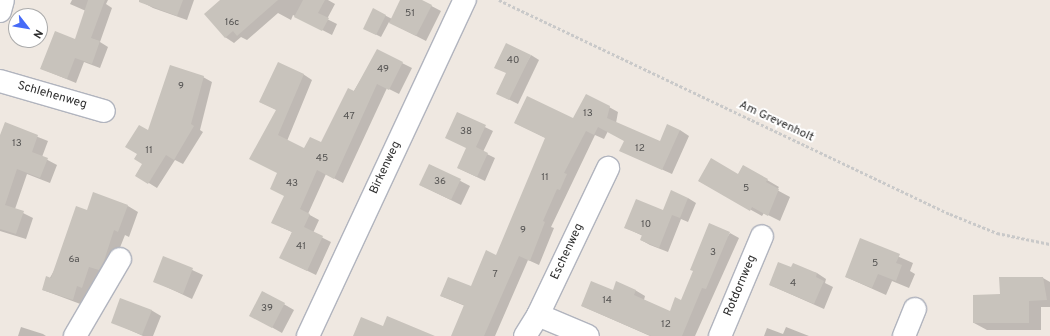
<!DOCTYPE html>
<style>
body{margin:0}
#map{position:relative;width:1050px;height:336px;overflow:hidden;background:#efe8e1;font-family:Overpass,sans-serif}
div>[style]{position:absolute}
.shadow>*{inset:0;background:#0003}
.building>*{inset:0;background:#c8c3bc}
.path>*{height:2.5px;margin-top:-1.25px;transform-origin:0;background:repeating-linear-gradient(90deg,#c9c9c9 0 3px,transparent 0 5px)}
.roads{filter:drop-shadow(1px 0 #b1b4be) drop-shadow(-1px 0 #b1b4be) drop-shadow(0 1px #b1b4be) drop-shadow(0 -1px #b1b4be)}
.minor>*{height:22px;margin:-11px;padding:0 11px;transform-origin:11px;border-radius:11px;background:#fff}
span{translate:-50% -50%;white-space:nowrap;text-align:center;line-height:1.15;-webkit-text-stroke:4px #fff;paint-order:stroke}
.number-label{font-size:10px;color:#545352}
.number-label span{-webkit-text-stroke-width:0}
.street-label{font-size:12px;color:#2e2e2e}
.north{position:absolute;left:8px;top:8px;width:40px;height:40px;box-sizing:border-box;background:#fff;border:1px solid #ababab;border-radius:50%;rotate:121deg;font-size:11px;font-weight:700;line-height:16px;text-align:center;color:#2e2e2e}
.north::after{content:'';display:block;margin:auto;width:14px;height:18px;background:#466bf7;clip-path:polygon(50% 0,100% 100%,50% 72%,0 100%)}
</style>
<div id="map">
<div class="shadow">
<i style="clip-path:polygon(72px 0,108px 0,106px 4px,112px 8px,100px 42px,108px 47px,100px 68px,84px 62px,76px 83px,42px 69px,76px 41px,86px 11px,70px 4px)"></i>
<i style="clip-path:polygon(145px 0,194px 0,187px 20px,153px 8px,144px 3px)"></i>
<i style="clip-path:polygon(222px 0,328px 0,335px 4px,327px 19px,337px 24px,332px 35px,293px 15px,291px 20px,278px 13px,247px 40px,241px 37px,234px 43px,225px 37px)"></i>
<i style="clip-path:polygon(402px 0,420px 0,441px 11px,426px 41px,389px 22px,381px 37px,369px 31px,373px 9px,392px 19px)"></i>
<i style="clip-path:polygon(378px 51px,412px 68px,399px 94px,387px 88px,343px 183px,326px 174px,308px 214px,319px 220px,313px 233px,331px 242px,316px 275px,281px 258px,292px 232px,281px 227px,285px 196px,278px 173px,277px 110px,260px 102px,303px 74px,312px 80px,287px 141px,305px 150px,322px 144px)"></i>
<i style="clip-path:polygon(531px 55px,539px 60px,518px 104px,506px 98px)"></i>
<i style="clip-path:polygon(203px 77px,212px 82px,200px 130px,203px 132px,183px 164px,175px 160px,157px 188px,136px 175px,143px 164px,148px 131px)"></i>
<i style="clip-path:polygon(609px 107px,618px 112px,616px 123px,660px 142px,680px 130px,689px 136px,672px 174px,630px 155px,625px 141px,608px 131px,604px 139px,595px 135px,551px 227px,554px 228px,539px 265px,528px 260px,495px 336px,452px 336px,465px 306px,441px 296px,472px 287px,497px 256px,546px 138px,515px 123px,574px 119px)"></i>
<i style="clip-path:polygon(458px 114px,493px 131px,483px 152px,495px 158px,485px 181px,458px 168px,467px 148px)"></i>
<i style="clip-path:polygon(5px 124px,48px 141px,42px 157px,57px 165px,50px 183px,27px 174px,15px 209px,33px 218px,26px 239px,0 231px,0 138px)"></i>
<i style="clip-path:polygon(430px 165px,470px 186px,461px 205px,420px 185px)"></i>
<i style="clip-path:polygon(743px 166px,779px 187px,777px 190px,790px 197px,780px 221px,764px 213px,762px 216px,699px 181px,738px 175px)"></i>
<i style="clip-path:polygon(688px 198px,696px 203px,688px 222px,681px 219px,668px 252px,650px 245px,641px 240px,643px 236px,626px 228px)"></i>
<i style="clip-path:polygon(128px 206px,138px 212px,129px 237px,125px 235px,109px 275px,99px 272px,93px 293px,88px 292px,83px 305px,43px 290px,88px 211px)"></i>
<i style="clip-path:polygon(730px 233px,739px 238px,695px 336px,650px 336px,582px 306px,613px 291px,635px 290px,645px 296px,644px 300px,670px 312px,682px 301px)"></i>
<i style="clip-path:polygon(861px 240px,913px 263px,910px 271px,915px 274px,909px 288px,892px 281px,886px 295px,846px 277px)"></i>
<i style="clip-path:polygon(164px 257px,203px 275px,192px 299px,154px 281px)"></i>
<i style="clip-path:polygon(792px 268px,817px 273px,826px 279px,825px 283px,833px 287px,824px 309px,770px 285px)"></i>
<i style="clip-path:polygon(1043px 278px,1050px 282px,1050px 307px,1041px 307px,1041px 330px,987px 330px,974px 323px,1001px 295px)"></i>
<i style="clip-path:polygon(263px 292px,294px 310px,282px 333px,250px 315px)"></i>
<i style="clip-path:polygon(151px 310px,161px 316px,153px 336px,143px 336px,112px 322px)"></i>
<i style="clip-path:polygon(21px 327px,43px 334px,46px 336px,18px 336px)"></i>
<i style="clip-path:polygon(786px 327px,809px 336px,764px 336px,767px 328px,783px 334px)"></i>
</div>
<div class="building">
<i style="clip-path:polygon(88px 0,105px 0,91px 38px,100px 41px,92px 64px,75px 58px,67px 79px,40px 69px,55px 31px,75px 39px)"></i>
<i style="clip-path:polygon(139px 0,183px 0,177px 16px,139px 2px)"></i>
<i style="clip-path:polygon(220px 0,278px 0,237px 36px,233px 31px,225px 38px,204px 14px)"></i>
<i style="clip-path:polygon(303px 0,325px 0,318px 13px,329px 18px,322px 31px,294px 17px)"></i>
<i style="clip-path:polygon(400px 0,422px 0,432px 5px,416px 36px,389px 23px)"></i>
<i style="clip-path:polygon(373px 8px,386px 15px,376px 35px,363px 29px)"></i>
<i style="clip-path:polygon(506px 43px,531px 55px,509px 100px,496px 94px,506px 73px,494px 68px)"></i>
<i style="clip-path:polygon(377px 49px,403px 62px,389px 90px,377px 84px,334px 179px,317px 170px,300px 209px,310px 214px,304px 227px,323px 236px,307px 271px,279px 258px,292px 232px,271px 223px,284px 196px,270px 189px,277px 173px,249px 159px,276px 110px,259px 102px,278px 62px,304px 74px,278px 135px,304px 148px,310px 137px,321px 142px,348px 88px,354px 91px)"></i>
<i style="clip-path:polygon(170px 65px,204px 76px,191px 124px,194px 126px,174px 160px,166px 155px,148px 184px,135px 176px,142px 164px,134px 159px,137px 154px,125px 147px,139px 125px,148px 130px)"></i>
<i style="clip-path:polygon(586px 94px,610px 106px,607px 118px,660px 141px,667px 124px,680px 130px,662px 170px,619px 151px,624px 141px,598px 127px,594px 135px,586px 131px,564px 173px,567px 174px,560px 190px,557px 189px,543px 221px,545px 222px,530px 261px,519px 256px,484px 336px,451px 336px,464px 305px,440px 296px,448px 277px,471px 286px,486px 250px,496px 255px,545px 138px,514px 123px,527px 96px,573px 118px)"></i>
<i style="clip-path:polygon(457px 112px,486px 125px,476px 147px,488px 153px,477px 177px,457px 168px,466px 148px,445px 138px)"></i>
<i style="clip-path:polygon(5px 122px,38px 135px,32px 152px,48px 158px,40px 178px,17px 169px,5px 205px,24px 211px,16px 234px,0 229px,0 135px)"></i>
<i style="clip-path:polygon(711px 158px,738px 174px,743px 165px,768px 179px,766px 182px,779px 189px,768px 216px,752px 207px,750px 211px,698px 181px)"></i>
<i style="clip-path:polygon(429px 164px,461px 179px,451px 200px,419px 185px)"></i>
<i style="clip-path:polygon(671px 190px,688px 198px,680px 218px,672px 215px,659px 248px,640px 240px,642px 235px,624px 228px,636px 199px,663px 210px)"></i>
<i style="clip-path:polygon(93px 192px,128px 205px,118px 232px,114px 230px,104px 261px,99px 270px,89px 267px,82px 288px,77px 286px,73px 300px,42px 290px,46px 276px,51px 278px,76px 206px,87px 210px)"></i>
<i style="clip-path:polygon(709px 223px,730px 232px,706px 289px,702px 288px,682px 336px,651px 336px,581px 306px,591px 281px,613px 290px,616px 281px,636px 290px,634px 295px,670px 311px,675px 297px,681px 300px,693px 271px,690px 270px)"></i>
<i style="clip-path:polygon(860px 238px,900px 254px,896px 263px,902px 265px,896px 281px,878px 274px,872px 288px,845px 277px)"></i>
<i style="clip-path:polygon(163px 256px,193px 268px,183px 294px,153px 282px)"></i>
<i style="clip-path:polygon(778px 262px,791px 267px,793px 263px,817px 273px,816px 277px,824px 281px,814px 304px,769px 285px)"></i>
<i style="clip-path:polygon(999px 277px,1043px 277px,1047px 300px,1029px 301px,1029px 323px,973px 323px,973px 295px,1000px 294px)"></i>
<i style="clip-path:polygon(262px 291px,285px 303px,272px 328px,249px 316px)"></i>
<i style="clip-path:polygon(120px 298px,152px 310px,142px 335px,111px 323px)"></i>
<i style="clip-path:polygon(387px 316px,435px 336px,353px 336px,361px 317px,383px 326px)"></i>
</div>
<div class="path">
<i style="left:499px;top:0;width:499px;rotate:25.4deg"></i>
<i style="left:950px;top:214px;width:51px;rotate:22deg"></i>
<i style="left:997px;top:233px;width:54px;rotate:11.7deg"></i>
</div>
<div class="roads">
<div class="minor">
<i style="left:0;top:11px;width:11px;rotate:-75deg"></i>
<i style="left:0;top:81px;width:108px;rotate:16.1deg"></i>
<i style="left:538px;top:315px;width:54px;rotate:22.8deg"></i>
<i style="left:75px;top:336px;width:89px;rotate:-59.7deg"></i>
<i style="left:308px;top:336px;width:371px;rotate:-65deg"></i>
<i style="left:525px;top:336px;width:25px;rotate:-58deg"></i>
<i style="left:538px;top:315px;width:163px;rotate:-64.5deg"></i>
<i style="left:720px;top:336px;width:108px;rotate:-67.2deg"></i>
<i style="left:904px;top:336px;width:29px;rotate:-68deg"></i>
</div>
</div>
<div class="number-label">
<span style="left:410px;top:14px">51</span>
<span style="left:232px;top:23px">16c</span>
<span style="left:513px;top:61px">40</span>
<span style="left:383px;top:70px">49</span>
<span style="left:181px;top:87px">9</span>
<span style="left:588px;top:114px">13</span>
<span style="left:349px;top:117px">47</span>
<span style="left:466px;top:132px">38</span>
<span style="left:17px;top:144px">13</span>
<span style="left:640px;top:149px">12</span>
<span style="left:149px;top:151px">11</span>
<span style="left:322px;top:159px">45</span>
<span style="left:545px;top:178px">11</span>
<span style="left:440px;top:182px">36</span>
<span style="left:292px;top:184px">43</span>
<span style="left:746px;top:189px">5</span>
<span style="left:646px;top:225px">10</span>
<span style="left:523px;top:231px">9</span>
<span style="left:301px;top:247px">41</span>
<span style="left:713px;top:253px">3</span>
<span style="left:74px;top:260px">6a</span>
<span style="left:875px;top:264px">5</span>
<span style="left:495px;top:275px">7</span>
<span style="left:793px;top:284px">4</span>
<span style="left:607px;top:301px">14</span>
<span style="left:267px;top:309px">39</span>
<span style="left:666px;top:325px">12</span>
</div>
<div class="street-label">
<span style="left:52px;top:96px;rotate:16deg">Schlehenweg</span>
<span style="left:776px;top:122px;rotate:25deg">Am Grevenholt</span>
<span style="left:386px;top:168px;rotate:-65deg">Birkenweg</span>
<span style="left:568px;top:252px;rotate:-65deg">Eschenweg</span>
<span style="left:741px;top:286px;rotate:-67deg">Rotdornweg</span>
</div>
<div class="north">N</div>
</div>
